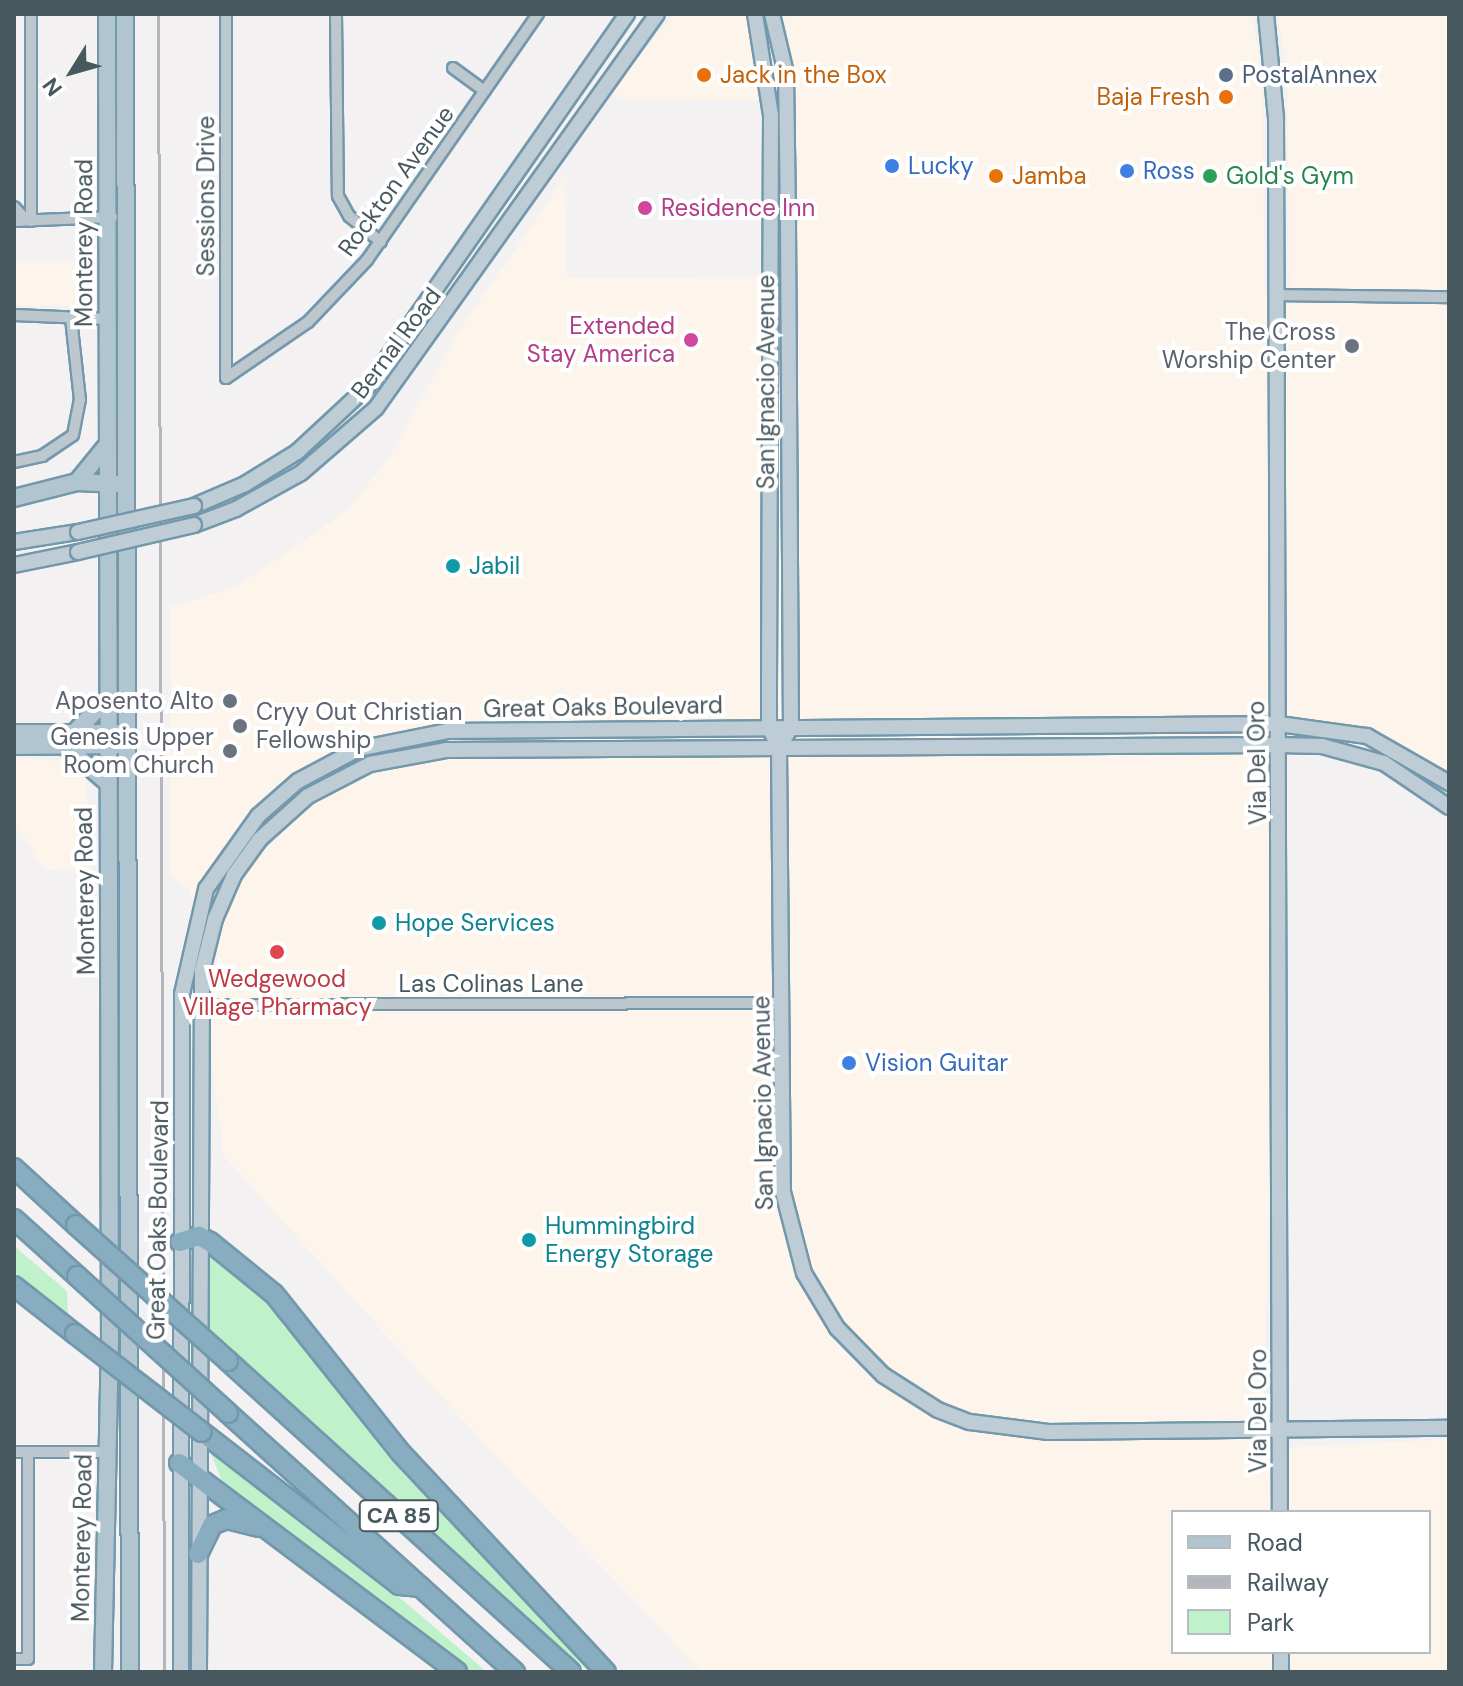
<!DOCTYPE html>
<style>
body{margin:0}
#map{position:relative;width:1463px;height:1686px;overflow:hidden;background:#f3f1f1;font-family:"DM Sans",sans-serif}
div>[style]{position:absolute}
.commercial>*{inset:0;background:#fdf5eb}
.green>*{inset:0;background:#bff1ca}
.roads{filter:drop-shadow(2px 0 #7398ac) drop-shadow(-2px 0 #7398ac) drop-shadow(0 2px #7398ac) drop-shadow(0 -2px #7398ac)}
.street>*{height:10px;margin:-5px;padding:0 5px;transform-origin:5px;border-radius:5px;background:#bcc8ce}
.secondary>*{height:14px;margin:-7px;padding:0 7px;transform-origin:7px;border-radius:7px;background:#becdd5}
.primary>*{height:16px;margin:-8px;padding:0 8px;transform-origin:8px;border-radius:8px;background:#b0c5d0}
.highway>*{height:18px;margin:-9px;padding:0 9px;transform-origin:9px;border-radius:9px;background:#88acc0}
.rail>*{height:3px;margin:-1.5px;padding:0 1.5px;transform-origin:1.5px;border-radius:1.5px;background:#b3b7bb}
.bridges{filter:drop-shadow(2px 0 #7398ac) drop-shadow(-2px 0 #7398ac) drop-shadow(0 2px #7398ac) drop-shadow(0 -2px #7398ac)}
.secondary-bridge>*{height:14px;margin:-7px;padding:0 7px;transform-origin:7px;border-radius:7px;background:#becdd5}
.highway-bridge>*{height:18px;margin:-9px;padding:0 9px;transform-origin:9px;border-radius:9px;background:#88acc0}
.dots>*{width:22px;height:22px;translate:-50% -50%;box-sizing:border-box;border:4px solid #fff;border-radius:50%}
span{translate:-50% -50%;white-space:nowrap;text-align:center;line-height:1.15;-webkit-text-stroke:8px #fff;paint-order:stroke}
.shield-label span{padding:2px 6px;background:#fff;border:2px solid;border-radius:6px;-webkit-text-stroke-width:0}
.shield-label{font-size:22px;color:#48585f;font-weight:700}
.food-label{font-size:24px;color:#c56008}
.left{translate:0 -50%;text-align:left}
.right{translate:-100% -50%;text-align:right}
.service-label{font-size:24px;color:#4e5e75}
.shop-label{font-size:24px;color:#366cbe}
.leisure-label{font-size:24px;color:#27864d}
.street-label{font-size:24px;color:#48585f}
.hotel-label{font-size:24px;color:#b23c85}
.worship-label{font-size:24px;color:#5b616d}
.culture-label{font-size:24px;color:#0d838f}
.health-label{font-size:24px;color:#be3a42}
.frame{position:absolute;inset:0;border:16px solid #48585f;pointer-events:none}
.legend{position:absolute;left:1171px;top:1510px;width:260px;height:144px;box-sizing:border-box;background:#fff;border:2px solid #b6bcbf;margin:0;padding:10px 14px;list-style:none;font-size:24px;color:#48585f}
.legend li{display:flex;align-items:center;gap:16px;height:40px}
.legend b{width:40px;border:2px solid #b6bcbf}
.north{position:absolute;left:32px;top:32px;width:80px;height:80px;-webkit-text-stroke:6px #fff;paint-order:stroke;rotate:233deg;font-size:22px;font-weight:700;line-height:32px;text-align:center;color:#48585f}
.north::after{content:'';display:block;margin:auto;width:28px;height:36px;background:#48585f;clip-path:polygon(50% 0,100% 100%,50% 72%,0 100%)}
</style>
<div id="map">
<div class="commercial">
<i style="clip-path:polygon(674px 14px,745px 14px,761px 73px,761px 100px,622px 99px,610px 92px)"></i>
<i style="clip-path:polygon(evenodd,783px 14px,1251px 14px,1262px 69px,1265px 295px,1289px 289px,1287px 69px,1277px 14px,1449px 14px,1449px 774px,1378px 734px,1284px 717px,1262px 1449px,1449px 1439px,1449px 1672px,702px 1672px,481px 1440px,224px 1156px,190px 891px,171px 876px,171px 607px,238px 586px,348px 510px,392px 453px,458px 332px,564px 179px,567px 278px,760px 277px,798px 299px,793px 60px,783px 14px,1173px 1512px,1429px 1512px,1429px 1652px,1173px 1652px,1173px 1512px)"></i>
<i style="clip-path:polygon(14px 261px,93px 261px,93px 306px,14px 306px)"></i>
<i style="clip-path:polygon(14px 758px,68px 761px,86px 776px,90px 868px,44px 870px,14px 822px)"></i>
</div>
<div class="green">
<i style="clip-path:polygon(14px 1246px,67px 1291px,68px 1315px,14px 1272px)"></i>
<i style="clip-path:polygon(214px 1255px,276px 1310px,284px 1327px,303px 1343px,387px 1449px,603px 1672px,589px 1672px,209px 1329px,209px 1260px)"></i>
<i style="clip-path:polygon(210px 1451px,381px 1582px,487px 1672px,471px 1672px,222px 1481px)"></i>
</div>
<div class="roads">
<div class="street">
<i style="left:31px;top:14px;width:207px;rotate:90deg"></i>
<i style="left:226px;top:14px;width:364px;rotate:90deg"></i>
<i style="left:226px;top:378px;width:99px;rotate:-34.3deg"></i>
<i style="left:308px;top:322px;width:86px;rotate:-46.4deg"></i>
<i style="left:367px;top:260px;width:300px;rotate:-55.2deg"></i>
<i style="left:336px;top:14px;width:182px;rotate:89.4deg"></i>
<i style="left:338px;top:196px;width:23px;rotate:61deg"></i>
<i style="left:349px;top:216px;width:41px;rotate:39.1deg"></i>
<i style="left:453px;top:68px;width:39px;rotate:36deg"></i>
<i style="left:14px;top:207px;width:18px;rotate:47deg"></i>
<i style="left:14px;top:221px;width:98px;rotate:-2.3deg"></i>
<i style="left:1276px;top:295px;width:173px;rotate:0.7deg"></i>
<i style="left:14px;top:315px;width:94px;rotate:2.4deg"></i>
<i style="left:14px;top:462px;width:29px;rotate:-12deg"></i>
<i style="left:42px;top:456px;width:37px;rotate:-34deg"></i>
<i style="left:73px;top:435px;width:36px;rotate:-79deg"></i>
<i style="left:80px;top:400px;width:81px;rotate:-96.3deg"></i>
<i style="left:200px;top:1005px;width:582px;rotate:-0.2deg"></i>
<i style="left:14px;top:1452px;width:95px"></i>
<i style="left:14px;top:1659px;width:14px"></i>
<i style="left:28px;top:1659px;width:207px;rotate:-90deg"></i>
</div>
<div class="secondary">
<i style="left:755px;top:14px;width:102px;rotate:81deg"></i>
<i style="left:771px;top:115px;width:569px;rotate:90.2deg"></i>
<i style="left:769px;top:684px;width:43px;rotate:90deg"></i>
<i style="left:769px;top:727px;width:23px;rotate:65deg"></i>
<i style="left:779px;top:748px;width:444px;rotate:89.5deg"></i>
<i style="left:783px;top:1192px;width:84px;rotate:75.5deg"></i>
<i style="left:804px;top:1273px;width:64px;rotate:59deg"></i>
<i style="left:837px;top:1328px;width:66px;rotate:45.6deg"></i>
<i style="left:883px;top:1375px;width:65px;rotate:32.5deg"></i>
<i style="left:938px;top:1410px;width:34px;rotate:21deg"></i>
<i style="left:970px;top:1422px;width:79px;rotate:7.3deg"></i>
<i style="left:1048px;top:1432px;width:401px;rotate:-0.6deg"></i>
<i style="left:772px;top:14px;width:61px;rotate:76.7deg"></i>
<i style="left:786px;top:73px;width:151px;rotate:89.2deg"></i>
<i style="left:788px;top:224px;width:503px;rotate:89.66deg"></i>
<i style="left:791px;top:727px;width:24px;rotate:120deg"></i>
<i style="left:1266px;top:14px;width:104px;rotate:84.5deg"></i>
<i style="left:1276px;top:118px;width:1394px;rotate:89.84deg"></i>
<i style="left:194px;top:506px;width:56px;rotate:-23.3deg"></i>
<i style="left:245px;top:484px;width:61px;rotate:-31.6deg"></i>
<i style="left:297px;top:452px;width:96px;rotate:-42.9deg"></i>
<i style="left:367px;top:387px;width:455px;rotate:-55.1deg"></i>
<i style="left:194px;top:525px;width:45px;rotate:-20.9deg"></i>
<i style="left:236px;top:509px;width:74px;rotate:-29deg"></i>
<i style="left:301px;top:473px;width:99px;rotate:-40.9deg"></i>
<i style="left:376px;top:408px;width:484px;rotate:-54.5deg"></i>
<i style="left:14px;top:542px;width:65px;rotate:-8.9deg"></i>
<i style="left:14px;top:565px;width:65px;rotate:-11.5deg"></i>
<i style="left:1281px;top:1652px;width:20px;rotate:90deg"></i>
<i style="left:181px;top:1672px;width:678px;rotate:-89.92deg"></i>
<i style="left:182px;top:994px;width:108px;rotate:-77.1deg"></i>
<i style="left:206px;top:889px;width:90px;rotate:-54.5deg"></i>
<i style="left:258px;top:816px;width:53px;rotate:-41.2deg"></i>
<i style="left:298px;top:781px;width:68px;rotate:-28.1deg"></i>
<i style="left:358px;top:749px;width:91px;rotate:-11.4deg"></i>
<i style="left:447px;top:731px;width:832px;rotate:-0.48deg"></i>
<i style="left:1279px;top:724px;width:89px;rotate:7.8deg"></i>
<i style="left:1367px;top:736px;width:95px;rotate:29.8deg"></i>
<i style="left:199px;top:1672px;width:701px;rotate:-89.75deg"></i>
<i style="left:202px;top:971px;width:54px;rotate:-76deg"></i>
<i style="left:215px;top:919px;width:48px;rotate:-66.6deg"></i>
<i style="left:234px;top:875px;width:44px;rotate:-54.2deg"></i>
<i style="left:260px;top:839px;width:64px;rotate:-41.9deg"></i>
<i style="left:308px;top:796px;width:70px;rotate:-27.3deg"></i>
<i style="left:370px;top:764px;width:77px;rotate:-10.4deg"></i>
<i style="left:446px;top:750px;width:833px;rotate:-0.34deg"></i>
<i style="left:1279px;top:745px;width:43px;rotate:1.3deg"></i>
<i style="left:1322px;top:746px;width:64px;rotate:15.3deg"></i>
<i style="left:1384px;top:763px;width:78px;rotate:34.1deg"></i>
</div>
<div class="primary">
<i style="left:125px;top:14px;width:1658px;rotate:89.83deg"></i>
<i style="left:77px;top:482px;width:49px;rotate:-50.8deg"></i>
<i style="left:14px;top:498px;width:65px;rotate:-14.3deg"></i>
<i style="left:77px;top:482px;width:40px;rotate:2.9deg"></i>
<i style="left:14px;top:733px;width:104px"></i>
<i style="left:74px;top:733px;width:49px;rotate:-45.8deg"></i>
<i style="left:14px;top:746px;width:104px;rotate:-0.6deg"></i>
<i style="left:65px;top:746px;width:57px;rotate:40.7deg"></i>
<i style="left:103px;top:1672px;width:328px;rotate:-88.8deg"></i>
<i style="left:110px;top:1344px;width:1330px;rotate:-90.13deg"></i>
</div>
<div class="highway">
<i style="left:14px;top:1168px;width:84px;rotate:42.6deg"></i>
<i style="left:14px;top:1219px;width:85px;rotate:42.1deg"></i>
<i style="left:180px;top:1242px;width:20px;rotate:-18deg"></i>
<i style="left:199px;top:1236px;width:13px;rotate:29deg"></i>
<i style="left:210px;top:1242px;width:82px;rotate:39.1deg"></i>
<i style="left:274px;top:1294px;width:203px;rotate:51.4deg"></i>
<i style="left:401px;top:1453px;width:300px;rotate:46.9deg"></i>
<i style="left:14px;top:1286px;width:78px;rotate:38.2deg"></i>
<i style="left:228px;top:1361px;width:463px;rotate:42.2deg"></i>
<i style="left:228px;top:1413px;width:387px;rotate:42.1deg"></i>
<i style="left:202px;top:1432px;width:249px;rotate:37.8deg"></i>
<i style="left:399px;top:1585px;width:22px;rotate:5deg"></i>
<i style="left:179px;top:1463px;width:348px;rotate:36.9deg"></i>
<i style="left:198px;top:1554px;width:32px;rotate:-64deg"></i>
<i style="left:212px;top:1525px;width:16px;rotate:-22deg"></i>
<i style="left:227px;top:1519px;width:32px;rotate:14deg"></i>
</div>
</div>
<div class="rail">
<i style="left:158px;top:14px;width:1658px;rotate:89.79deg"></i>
</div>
<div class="bridges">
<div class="secondary-bridge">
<i style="left:78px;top:532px;width:119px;rotate:-12.6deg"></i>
<i style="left:78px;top:552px;width:119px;rotate:-13.1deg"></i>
</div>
<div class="highway-bridge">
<i style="left:76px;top:1225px;width:204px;rotate:41.8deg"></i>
<i style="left:77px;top:1276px;width:204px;rotate:42.2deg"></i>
<i style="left:75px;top:1334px;width:160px;rotate:37.7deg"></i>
</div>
</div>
<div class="dots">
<i style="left:704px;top:75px;background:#e8710a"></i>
<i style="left:1226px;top:75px;background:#5c6f8a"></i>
<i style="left:1226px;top:97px;background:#e8710a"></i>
<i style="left:892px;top:166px;background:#3f7fe0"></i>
<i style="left:1127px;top:171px;background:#3f7fe0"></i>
<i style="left:996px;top:176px;background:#e8710a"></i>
<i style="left:1210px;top:176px;background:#2e9e5b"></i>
<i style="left:645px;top:208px;background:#d1479c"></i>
<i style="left:691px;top:340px;background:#d1479c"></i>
<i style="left:1352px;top:346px;background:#6b7280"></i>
<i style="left:453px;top:566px;background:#0f9aa8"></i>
<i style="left:230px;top:701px;background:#6b7280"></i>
<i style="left:240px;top:726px;background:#6b7280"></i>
<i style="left:230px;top:751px;background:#6b7280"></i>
<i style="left:379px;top:923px;background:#0f9aa8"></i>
<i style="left:277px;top:952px;background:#e0444e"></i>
<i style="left:849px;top:1063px;background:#3f7fe0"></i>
<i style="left:529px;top:1240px;background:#0f9aa8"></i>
</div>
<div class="shield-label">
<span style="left:399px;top:1516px">CA 85</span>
</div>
<div class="food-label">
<span class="left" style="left:720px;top:75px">Jack in the Box</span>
<span class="right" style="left:1210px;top:97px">Baja Fresh</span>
<span class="left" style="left:1012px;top:176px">Jamba</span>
</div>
<div class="service-label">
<span class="left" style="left:1242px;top:75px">PostalAnnex</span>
</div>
<div class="shop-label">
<span class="left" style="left:908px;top:166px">Lucky</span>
<span class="left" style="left:1143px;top:171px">Ross</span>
<span class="left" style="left:865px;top:1063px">Vision Guitar</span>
</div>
<div class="leisure-label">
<span class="left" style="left:1226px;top:176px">Gold's Gym</span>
</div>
<div class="street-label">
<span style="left:396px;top:181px;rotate:-54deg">Rockton Avenue</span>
<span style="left:206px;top:196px;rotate:-90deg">Sessions Drive</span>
<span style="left:84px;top:243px;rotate:-90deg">Monterey Road</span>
<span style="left:396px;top:343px;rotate:-53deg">Bernal Road</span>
<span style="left:766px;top:382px;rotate:-90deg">San Ignacio Avenue</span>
<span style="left:603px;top:707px;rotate:-1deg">Great Oaks Boulevard</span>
<span style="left:1257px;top:763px;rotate:-91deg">Via Del Oro</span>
<span style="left:85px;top:891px;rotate:-91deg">Monterey Road</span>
<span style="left:491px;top:984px">Las Colinas Lane</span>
<span style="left:763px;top:1103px;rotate:-91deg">San Ignacio Avenue</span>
<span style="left:158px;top:1220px;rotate:-89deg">Great Oaks Boulevard</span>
<span style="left:1258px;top:1411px;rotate:-90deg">Via Del Oro</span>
<span style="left:82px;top:1538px;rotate:-89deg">Monterey Road</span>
</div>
<div class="hotel-label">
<span class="left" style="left:661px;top:208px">Residence Inn</span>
<span class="right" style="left:675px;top:340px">Extended<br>Stay America</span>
</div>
<div class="worship-label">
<span class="right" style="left:1336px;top:346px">The Cross<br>Worship Center</span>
<span class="right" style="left:214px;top:701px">Aposento Alto</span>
<span class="left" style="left:256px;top:726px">Cryy Out Christian<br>Fellowship</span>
<span class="right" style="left:214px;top:751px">Genesis Upper<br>Room Church</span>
</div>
<div class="culture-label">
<span class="left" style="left:469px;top:566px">Jabil</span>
<span class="left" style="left:395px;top:923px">Hope Services</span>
<span class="left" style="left:545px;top:1240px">Hummingbird<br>Energy Storage</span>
</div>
<div class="health-label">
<span style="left:277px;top:993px">Wedgewood<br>Village Pharmacy</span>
</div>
<div class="frame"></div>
<ul class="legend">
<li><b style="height:10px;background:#b0c5d0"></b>Road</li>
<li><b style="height:10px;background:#b3b7bb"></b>Railway</li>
<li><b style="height:22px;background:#bff1ca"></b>Park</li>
</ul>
<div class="north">N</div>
</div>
